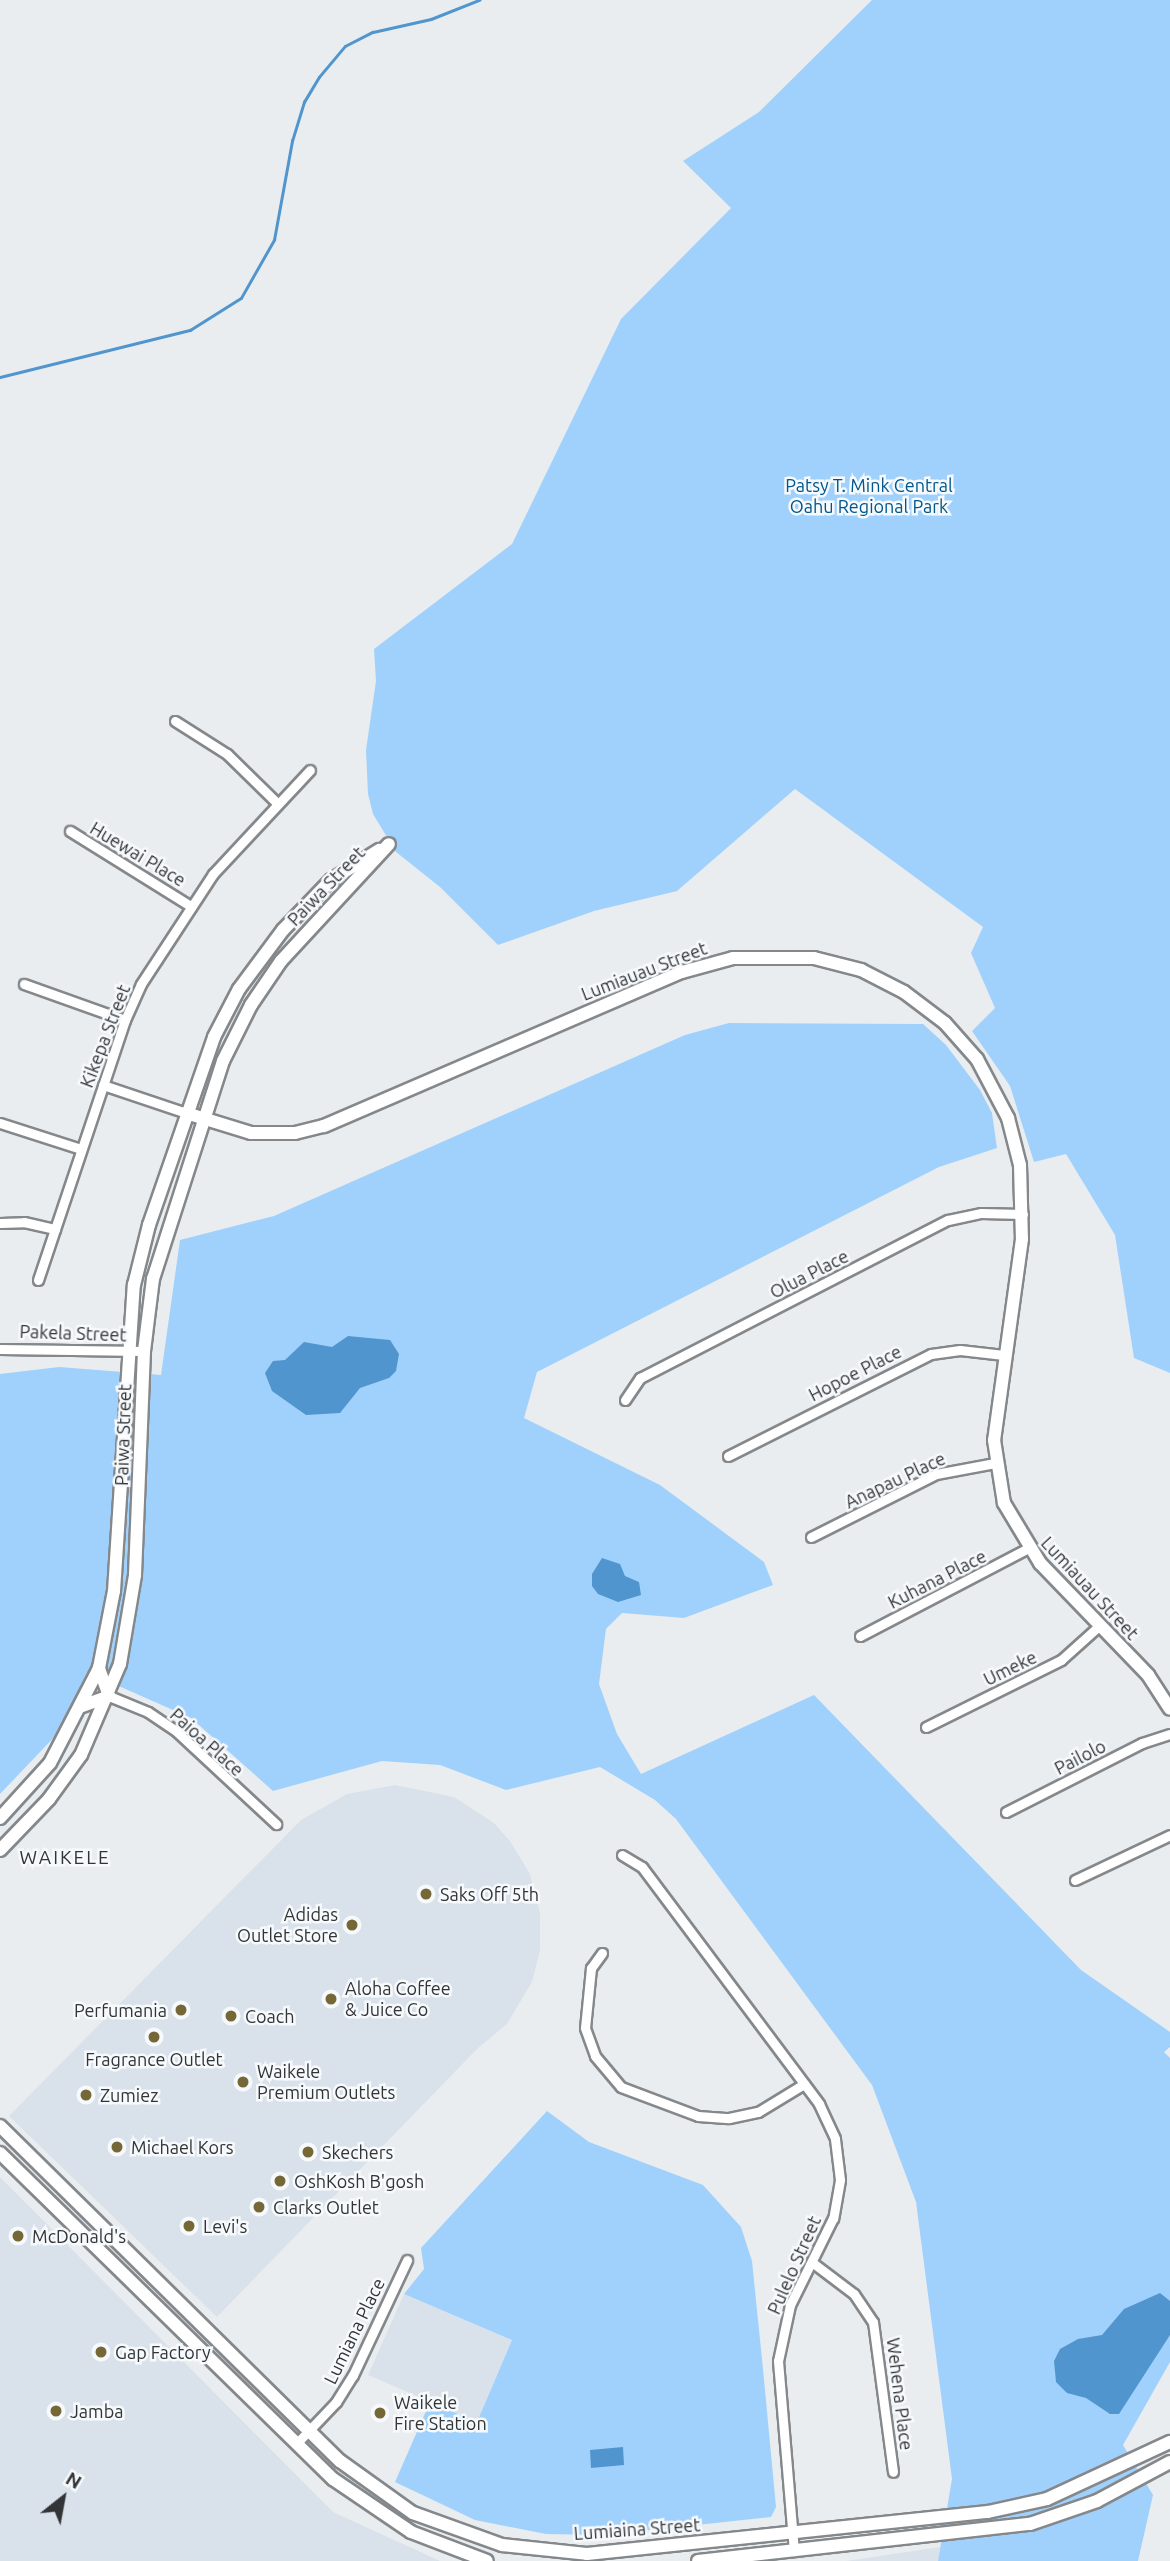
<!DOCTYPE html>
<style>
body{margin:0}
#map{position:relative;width:1170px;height:2561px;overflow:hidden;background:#e9edf0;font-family:Ubuntu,sans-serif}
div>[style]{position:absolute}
.built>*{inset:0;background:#d9e2ea}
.green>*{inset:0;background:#a0d1fc}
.water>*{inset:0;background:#5095cd}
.stream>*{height:2.5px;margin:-1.25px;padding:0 1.25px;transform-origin:1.25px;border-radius:1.25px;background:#5095cd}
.roads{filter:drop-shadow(2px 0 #85888b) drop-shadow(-2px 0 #85888b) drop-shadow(0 2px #85888b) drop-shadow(0 -2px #85888b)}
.street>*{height:9px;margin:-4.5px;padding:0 4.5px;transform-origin:4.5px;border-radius:4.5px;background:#fff}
.secondary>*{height:12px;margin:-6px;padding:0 6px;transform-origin:6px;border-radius:6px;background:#fff}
.dots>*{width:19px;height:19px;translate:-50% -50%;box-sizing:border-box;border:4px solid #f7fafd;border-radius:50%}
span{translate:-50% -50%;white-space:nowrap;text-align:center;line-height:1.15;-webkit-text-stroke:5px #f7fafd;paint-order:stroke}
.park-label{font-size:18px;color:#00568b}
.street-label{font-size:18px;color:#333435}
.poi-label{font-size:18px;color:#333435}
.left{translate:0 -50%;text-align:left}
.right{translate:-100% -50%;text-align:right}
.neighbourhood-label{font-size:19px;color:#333435;letter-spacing:2px}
.north{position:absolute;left:28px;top:2463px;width:70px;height:70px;-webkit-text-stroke:5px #f7fafd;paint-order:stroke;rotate:31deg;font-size:19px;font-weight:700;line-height:28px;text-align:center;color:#333435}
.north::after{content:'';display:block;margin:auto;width:24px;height:32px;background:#333435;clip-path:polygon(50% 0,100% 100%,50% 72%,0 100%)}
</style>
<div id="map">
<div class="built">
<i style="clip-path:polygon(395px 1785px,454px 1797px,494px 1823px,510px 1841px,530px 1874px,540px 1914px,540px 1950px,532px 1982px,507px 2024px,477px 2049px,217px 2317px,9px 2116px,301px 1820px,347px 1794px)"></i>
<i style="clip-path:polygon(0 2177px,333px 2512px,440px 2561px,0 2561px)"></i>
<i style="clip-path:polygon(404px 2294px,512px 2340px,477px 2422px,368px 2375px)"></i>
<i style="clip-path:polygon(940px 2547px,938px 2561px,846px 2561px)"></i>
</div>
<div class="green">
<i style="clip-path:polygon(872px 0,1170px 0,1170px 1373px,1134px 1358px,1115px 1235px,1066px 1154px,1034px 1162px,1010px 1086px,972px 1031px,995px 1008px,971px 953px,983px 927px,795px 789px,677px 891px,594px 911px,498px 945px,440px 887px,396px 852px,373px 814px,368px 794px,366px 750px,376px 681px,374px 649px,512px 544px,621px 319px,731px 208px,683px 161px,759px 112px)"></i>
<i style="clip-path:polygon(729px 1023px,923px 1024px,946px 1045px,980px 1090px,992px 1113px,997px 1148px,939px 1167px,537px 1372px,524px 1418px,660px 1485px,764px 1562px,773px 1585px,684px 1618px,622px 1613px,606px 1629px,599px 1684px,617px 1734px,641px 1774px,814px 1695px,1081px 1970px,1170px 2032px,1170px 2047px,1164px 2052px,1170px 2058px,1170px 2362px,1123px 2445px,1153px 2495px,1138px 2561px,938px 2561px,952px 2479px,916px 2202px,872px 2085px,676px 1819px,655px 1800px,600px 1767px,506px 1790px,440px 1765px,382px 1761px,273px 1791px,191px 1718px,87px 1672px,60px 1731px,0 1794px,0 1374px,59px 1367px,161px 1375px,180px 1240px,274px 1216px,685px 1035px)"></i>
<i style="clip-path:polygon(547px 2111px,589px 2142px,703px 2185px,741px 2227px,752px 2261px,763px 2369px,776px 2507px,771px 2517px,604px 2535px,546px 2534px,475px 2520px,395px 2482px,430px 2402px,477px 2422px,512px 2340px,404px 2294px,424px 2269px,421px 2248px)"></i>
</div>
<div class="water">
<i style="clip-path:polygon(348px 1336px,390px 1340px,399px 1354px,396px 1371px,389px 1378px,360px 1388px,340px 1413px,306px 1415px,272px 1391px,265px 1373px,273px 1361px,285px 1360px,304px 1342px,332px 1347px)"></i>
<i style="clip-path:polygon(602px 1558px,620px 1564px,625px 1576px,639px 1582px,641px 1595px,618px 1602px,598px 1594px,592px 1586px,592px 1574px)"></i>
<i style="clip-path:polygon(1160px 2293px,1170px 2301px,1170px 2335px,1119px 2414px,1110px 2414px,1086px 2398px,1067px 2393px,1056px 2382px,1054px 2361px,1060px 2349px,1078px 2339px,1102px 2335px,1124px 2309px)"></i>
<i style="clip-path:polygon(623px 2447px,624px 2465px,591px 2468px,590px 2450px)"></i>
</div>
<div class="stream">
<i style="left:0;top:377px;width:196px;rotate:-13.9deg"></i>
<i style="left:190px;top:330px;width:60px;rotate:-32.1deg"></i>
<i style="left:241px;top:298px;width:67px;rotate:-60.4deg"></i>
<i style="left:274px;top:240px;width:101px;rotate:-79.7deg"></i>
<i style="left:292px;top:141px;width:41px;rotate:-72.9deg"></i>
<i style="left:304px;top:102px;width:29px;rotate:-59deg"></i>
<i style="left:319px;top:77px;width:40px;rotate:-50deg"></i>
<i style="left:345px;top:46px;width:31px;rotate:-27deg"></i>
<i style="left:373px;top:32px;width:59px;rotate:-12.6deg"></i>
<i style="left:431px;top:19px;width:52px;rotate:-21.6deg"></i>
</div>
<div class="roads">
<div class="street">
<i style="left:175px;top:721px;width:62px;rotate:32.4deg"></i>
<i style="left:227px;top:754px;width:71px;rotate:44.4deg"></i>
<i style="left:70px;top:831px;width:140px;rotate:31.9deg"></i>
<i style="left:24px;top:984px;width:107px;rotate:19.6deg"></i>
<i style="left:103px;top:1085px;width:88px;rotate:18.6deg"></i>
<i style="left:0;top:1123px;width:85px;rotate:17.8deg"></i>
<i style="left:0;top:1223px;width:24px;rotate:-2deg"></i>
<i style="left:24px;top:1222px;width:32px;rotate:13deg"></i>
<i style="left:38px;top:1280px;width:274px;rotate:-71.5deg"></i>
<i style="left:125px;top:1020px;width:39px;rotate:-66deg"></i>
<i style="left:141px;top:984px;width:131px;rotate:-56.8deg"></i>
<i style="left:213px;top:874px;width:142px;rotate:-47deg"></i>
<i style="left:0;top:1349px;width:144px;rotate:0.8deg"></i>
<i style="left:625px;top:1400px;width:27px;rotate:-56deg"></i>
<i style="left:640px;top:1378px;width:346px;rotate:-27.2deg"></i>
<i style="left:948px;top:1220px;width:34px;rotate:-12deg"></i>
<i style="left:981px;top:1213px;width:42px;rotate:1.4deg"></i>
<i style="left:728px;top:1456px;width:227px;rotate:-26.7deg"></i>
<i style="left:931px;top:1354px;width:29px;rotate:-8deg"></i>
<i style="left:960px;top:1350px;width:44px;rotate:6.5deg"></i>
<i style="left:811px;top:1537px;width:140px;rotate:-26.7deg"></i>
<i style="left:936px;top:1474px;width:60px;rotate:-10.6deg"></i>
<i style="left:860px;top:1636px;width:190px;rotate:-27.6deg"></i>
<i style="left:109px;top:1696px;width:42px;rotate:22.3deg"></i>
<i style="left:148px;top:1712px;width:34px;rotate:34deg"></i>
<i style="left:176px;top:1731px;width:137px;rotate:42.9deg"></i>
<i style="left:926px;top:1727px;width:151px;rotate:-26.4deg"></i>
<i style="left:1061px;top:1660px;width:52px;rotate:-41.9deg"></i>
<i style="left:1006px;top:1812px;width:153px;rotate:-26.9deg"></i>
<i style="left:1142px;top:1743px;width:29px;rotate:-18deg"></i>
<i style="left:622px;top:1855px;width:23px;rotate:31deg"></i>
<i style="left:642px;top:1867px;width:296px;rotate:53.2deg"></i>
<i style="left:819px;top:2104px;width:38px;rotate:65deg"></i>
<i style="left:835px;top:2139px;width:41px;rotate:83deg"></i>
<i style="left:840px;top:2180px;width:39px;rotate:100deg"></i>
<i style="left:833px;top:2218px;width:97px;rotate:116.3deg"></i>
<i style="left:790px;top:2305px;width:57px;rotate:102.1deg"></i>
<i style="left:778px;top:2361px;width:191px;rotate:85.2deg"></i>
<i style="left:1075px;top:1880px;width:105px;rotate:-25.3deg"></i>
<i style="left:602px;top:1953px;width:19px;rotate:126deg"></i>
<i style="left:591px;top:1968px;width:60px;rotate:95.7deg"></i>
<i style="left:585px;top:2028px;width:30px;rotate:70deg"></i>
<i style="left:595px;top:2056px;width:40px;rotate:50deg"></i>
<i style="left:621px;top:2087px;width:82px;rotate:20.6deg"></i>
<i style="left:698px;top:2116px;width:31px;rotate:4deg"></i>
<i style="left:729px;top:2118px;width:30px;rotate:-12deg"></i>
<i style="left:758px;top:2112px;width:54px;rotate:-31.3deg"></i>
<i style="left:813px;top:2263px;width:51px;rotate:37.1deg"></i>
<i style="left:854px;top:2294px;width:34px;rotate:56deg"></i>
<i style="left:873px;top:2322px;width:151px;rotate:82.4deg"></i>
<i style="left:296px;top:2444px;width:58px;rotate:-46.4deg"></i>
<i style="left:336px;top:2402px;width:32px;rotate:-58deg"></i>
<i style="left:353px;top:2375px;width:127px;rotate:-64.8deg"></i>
</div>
<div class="secondary">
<i style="left:186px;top:1113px;width:68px;rotate:17.1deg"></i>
<i style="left:251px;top:1133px;width:44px"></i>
<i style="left:295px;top:1133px;width:30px;rotate:-14deg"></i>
<i style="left:324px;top:1126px;width:390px;rotate:-23.3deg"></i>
<i style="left:682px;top:972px;width:53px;rotate:-15.4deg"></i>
<i style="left:733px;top:958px;width:81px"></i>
<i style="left:814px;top:958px;width:49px;rotate:14.3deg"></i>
<i style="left:861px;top:970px;width:48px;rotate:27.1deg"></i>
<i style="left:904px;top:992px;width:51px;rotate:37.1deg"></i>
<i style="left:945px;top:1023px;width:48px;rotate:48.4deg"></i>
<i style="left:977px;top:1059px;width:67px;rotate:62.3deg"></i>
<i style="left:1008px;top:1118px;width:49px;rotate:75.7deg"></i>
<i style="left:1020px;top:1165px;width:74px;rotate:88.5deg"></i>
<i style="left:1022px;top:1239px;width:203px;rotate:97.9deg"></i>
<i style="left:994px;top:1440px;width:64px;rotate:81deg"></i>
<i style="left:1004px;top:1503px;width:70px;rotate:59deg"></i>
<i style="left:1040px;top:1563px;width:156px;rotate:46deg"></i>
<i style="left:1148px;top:1675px;width:40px;rotate:57.1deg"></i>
<i style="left:82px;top:1706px;width:29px;rotate:-20deg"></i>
<i style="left:109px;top:1696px;width:30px;rotate:-110deg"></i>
<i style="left:0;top:1818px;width:74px;rotate:-47.7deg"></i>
<i style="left:50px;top:1763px;width:107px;rotate:-62.7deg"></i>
<i style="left:99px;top:1668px;width:78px;rotate:-79deg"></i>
<i style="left:114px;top:1591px;width:307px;rotate:-86.3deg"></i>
<i style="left:134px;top:1285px;width:62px;rotate:-76deg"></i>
<i style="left:149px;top:1225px;width:199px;rotate:-70.9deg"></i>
<i style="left:214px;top:1037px;width:54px;rotate:-62.5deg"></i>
<i style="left:239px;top:989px;width:74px;rotate:-53.3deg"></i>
<i style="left:283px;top:930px;width:69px;rotate:-46.2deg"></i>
<i style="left:331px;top:880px;width:57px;rotate:-32deg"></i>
<i style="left:0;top:1850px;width:71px;rotate:-46.1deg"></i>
<i style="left:49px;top:1799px;width:54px;rotate:-54deg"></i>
<i style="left:81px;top:1755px;width:99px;rotate:-66.8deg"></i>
<i style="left:120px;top:1664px;width:90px;rotate:-80.4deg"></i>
<i style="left:135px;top:1575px;width:224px;rotate:-87.7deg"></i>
<i style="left:144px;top:1351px;width:73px;rotate:-82.9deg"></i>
<i style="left:153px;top:1279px;width:229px;rotate:-72.2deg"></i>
<i style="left:223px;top:1061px;width:63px;rotate:-63.4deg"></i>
<i style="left:251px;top:1005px;width:53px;rotate:-55.7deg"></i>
<i style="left:281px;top:961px;width:159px;rotate:-47.3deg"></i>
<i style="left:0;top:2126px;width:477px;rotate:44.6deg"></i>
<i style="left:340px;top:2461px;width:90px;rotate:35.5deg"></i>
<i style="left:413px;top:2513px;width:95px;rotate:19.8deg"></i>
<i style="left:502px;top:2545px;width:85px;rotate:6deg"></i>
<i style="left:587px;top:2554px;width:403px;rotate:-6deg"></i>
<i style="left:988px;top:2512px;width:60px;rotate:-12.4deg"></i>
<i style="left:1047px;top:2499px;width:136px;rotate:-24.9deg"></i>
<i style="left:0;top:2153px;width:466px;rotate:44.4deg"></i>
<i style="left:333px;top:2479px;width:94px;rotate:34.2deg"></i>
<i style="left:411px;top:2532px;width:81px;rotate:20.9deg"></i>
<i style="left:698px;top:2561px;width:334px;rotate:-6.4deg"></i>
<i style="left:1030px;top:2524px;width:71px;rotate:-18.9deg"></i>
<i style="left:1097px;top:2501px;width:83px;rotate:-28.1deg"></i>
</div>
</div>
<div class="dots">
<i style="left:426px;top:1894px;background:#766836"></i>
<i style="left:352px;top:1925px;background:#766836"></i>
<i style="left:331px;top:1999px;background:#766836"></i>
<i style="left:181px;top:2010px;background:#766836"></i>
<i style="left:231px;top:2016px;background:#766836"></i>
<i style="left:154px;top:2037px;background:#766836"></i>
<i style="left:243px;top:2082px;background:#766836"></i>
<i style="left:86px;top:2095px;background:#766836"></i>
<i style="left:117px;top:2147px;background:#766836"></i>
<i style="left:308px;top:2152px;background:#766836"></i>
<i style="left:280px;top:2181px;background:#766836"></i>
<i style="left:259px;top:2207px;background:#766836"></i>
<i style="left:189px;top:2226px;background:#766836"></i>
<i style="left:18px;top:2236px;background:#766836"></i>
<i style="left:101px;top:2352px;background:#766836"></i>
<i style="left:56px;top:2411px;background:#766836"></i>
<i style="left:380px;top:2413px;background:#766836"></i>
</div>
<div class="park-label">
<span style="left:869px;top:496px">Patsy T. Mink Central<br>Oahu Regional Park</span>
</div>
<div class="street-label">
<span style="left:138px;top:854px;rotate:31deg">Huewai Place</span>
<span style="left:326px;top:886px;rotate:-46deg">Paiwa Street</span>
<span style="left:644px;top:971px;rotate:-21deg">Lumiauau Street</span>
<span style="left:105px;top:1036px;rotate:-69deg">Kikepa Street</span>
<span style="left:809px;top:1274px;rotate:-27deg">Olua Place</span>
<span style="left:73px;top:1333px;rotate:2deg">Pakela Street</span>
<span style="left:855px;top:1373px;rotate:-27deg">Hopoe Place</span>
<span style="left:123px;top:1435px;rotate:-88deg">Paiwa Street</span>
<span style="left:895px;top:1480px;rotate:-25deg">Anapau Place</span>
<span style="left:937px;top:1579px;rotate:-27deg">Kuhana Place</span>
<span style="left:1090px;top:1588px;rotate:47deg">Lumiauau Street</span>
<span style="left:1010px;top:1668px;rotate:-26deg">Umeke</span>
<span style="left:207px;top:1742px;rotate:42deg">Paioa Place</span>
<span style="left:1080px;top:1757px;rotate:-27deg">Pailolo</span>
<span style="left:794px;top:2265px;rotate:-66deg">Pulelo Street</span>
<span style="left:354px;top:2331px;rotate:-64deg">Lumiana Place</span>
<span style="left:900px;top:2394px;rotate:83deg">Wehena Place</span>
<span style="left:637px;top:2529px;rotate:-4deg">Lumiaina Street</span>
</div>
<div class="poi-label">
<span class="left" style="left:440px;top:1894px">Saks Off 5th</span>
<span class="right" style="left:338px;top:1925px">Adidas<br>Outlet Store</span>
<span class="left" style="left:345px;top:1999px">Aloha Coffee<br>&amp; Juice Co</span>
<span class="right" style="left:167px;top:2010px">Perfumania</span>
<span class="left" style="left:245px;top:2016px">Coach</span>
<span style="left:154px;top:2059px">Fragrance Outlet</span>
<span class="left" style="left:257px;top:2082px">Waikele<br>Premium Outlets</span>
<span class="left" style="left:100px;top:2095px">Zumiez</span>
<span class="left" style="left:131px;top:2147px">Michael Kors</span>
<span class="left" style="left:322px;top:2152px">Skechers</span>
<span class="left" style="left:294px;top:2181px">OshKosh B'gosh</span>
<span class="left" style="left:273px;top:2207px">Clarks Outlet</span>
<span class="left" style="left:203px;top:2226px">Levi's</span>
<span class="left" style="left:32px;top:2236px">McDonald's</span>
<span class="left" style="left:115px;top:2352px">Gap Factory</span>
<span class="left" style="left:394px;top:2413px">Waikele<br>Fire Station</span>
<span class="left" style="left:70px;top:2411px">Jamba</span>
</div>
<div class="neighbourhood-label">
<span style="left:65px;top:1858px">WAIKELE</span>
</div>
<div class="north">N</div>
</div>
